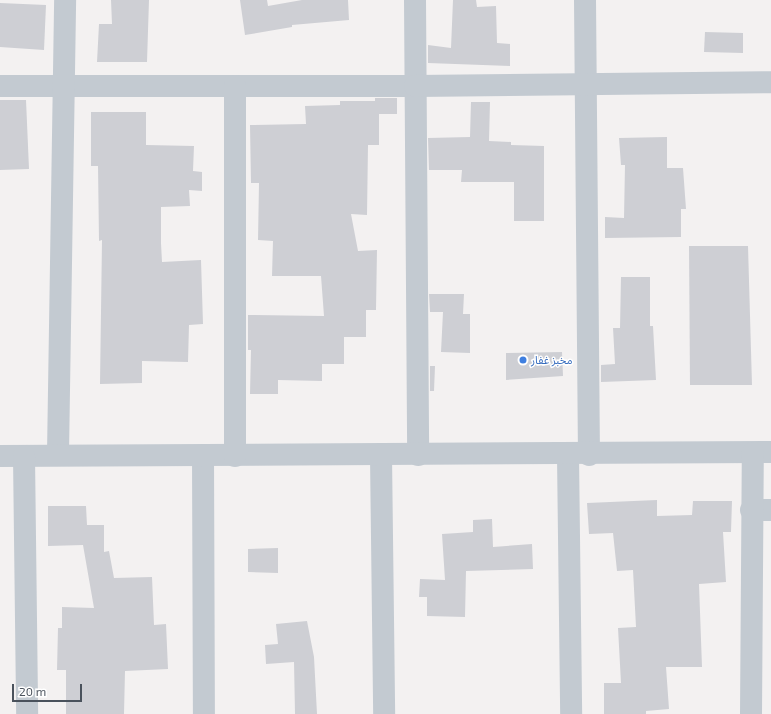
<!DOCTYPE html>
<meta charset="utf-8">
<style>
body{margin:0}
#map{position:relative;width:771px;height:714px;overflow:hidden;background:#f3f1f1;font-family:"Exo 2","Noto Sans Arabic",sans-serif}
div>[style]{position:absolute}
.building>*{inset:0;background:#cecfd4}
.street>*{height:22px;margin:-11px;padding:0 11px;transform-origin:11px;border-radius:11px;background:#c3cad1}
.dots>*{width:11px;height:11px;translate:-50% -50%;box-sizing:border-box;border:2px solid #fff;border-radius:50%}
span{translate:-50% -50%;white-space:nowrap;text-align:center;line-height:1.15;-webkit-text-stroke:3px #fff;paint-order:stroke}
.shop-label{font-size:11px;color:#366cbe}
.left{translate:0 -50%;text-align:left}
.scale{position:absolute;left:12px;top:684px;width:70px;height:18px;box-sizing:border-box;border:2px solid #4a525c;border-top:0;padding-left:5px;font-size:12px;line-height:14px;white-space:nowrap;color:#4a525c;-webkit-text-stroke:3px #fff;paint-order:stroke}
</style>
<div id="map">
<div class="building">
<i style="clip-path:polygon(111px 0,149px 0,147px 62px,97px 62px,99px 24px,112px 24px)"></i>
<i style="clip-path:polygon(240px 0,267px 0,268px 6px,302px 0,348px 0,349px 20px,292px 25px,292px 27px,245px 35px)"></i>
<i style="clip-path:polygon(453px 0,476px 0,477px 7px,496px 6px,497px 43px,510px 44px,510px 66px,428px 63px,428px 45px,451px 48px)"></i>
<i style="clip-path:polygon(0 3px,46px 5px,44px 50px,0 47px)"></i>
<i style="clip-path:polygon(705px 32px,743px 33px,743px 53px,704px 52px)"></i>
<i style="clip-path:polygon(375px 98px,397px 98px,397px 114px,379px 114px,379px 145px,368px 145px,367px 215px,351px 214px,358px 251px,377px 250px,376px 310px,366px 310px,366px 337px,344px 337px,344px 364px,322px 364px,322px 381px,278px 380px,278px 394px,250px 394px,251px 350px,248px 350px,248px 315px,324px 316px,321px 276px,272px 276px,273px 241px,258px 240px,259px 183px,251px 183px,250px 125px,306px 124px,305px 106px,340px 105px,340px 101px,375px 101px)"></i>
<i style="clip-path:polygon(0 100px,26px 100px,29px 169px,0 170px)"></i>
<i style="clip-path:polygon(471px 102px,490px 102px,489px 141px,511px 142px,511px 145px,544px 146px,544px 221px,514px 221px,514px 182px,461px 182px,462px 170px,429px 170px,428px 138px,470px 137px)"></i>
<i style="clip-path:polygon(91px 112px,146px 112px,146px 145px,194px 146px,193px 171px,202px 172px,202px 191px,189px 190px,190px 206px,161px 207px,161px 243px,162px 262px,201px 260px,203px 324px,189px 325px,188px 362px,142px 361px,142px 383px,100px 384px,102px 240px,99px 241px,98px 166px,91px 166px)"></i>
<i style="clip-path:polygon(667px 137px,667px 168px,683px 168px,686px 209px,681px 209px,681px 237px,605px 238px,605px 217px,624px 218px,625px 165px,621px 165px,619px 138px)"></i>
<i style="clip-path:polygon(689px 246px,748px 246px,752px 385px,690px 385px)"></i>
<i style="clip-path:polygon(621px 277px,650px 277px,650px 326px,653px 326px,656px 380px,601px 382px,601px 365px,615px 364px,613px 328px,620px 328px)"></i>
<i style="clip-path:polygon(429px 294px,464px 294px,463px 314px,470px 314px,470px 353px,441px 352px,443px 312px,430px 312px)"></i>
<i style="clip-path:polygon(562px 352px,563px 376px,506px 380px,506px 353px)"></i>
<i style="clip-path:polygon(430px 366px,435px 366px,434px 391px,430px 391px)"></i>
<i style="clip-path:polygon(657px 500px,657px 516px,692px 515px,693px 501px,732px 501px,731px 532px,723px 532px,726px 582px,699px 584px,702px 667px,666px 667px,669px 709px,646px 711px,646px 714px,604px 714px,604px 683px,621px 683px,618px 628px,636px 627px,633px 570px,617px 571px,613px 533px,589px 534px,587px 503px)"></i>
<i style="clip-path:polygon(48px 506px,86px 506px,87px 525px,104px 525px,104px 552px,109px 551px,114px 578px,152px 577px,154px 625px,166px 624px,168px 669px,125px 671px,124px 714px,66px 714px,66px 670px,57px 670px,58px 628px,62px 628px,62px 607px,94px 608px,83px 545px,48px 546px)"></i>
<i style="clip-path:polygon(492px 519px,493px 547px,532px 544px,533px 569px,466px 571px,465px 617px,427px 616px,427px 597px,419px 597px,420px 579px,445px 580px,442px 534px,473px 532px,473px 520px)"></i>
<i style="clip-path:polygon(278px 548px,278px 573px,248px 572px,248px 549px)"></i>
<i style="clip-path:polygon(307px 621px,314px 657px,317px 714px,295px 714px,294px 662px,266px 664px,265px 645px,278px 644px,276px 624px)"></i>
</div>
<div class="street">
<i style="left:415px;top:0;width:455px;rotate:89.6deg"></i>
<i style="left:585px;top:0;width:455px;rotate:89.5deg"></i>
<i style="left:0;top:86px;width:415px"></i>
<i style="left:415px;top:86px;width:356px;rotate:-0.6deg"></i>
<i style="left:58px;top:454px;width:454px;rotate:-89.1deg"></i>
<i style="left:203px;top:455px;width:259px;rotate:89.8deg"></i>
<i style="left:381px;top:455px;width:259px;rotate:89.3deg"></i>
<i style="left:568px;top:455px;width:259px;rotate:89.3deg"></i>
<i style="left:0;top:456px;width:771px;rotate:-0.3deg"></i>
<i style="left:24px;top:456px;width:258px;rotate:89.3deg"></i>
<i style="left:235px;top:456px;width:370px;rotate:-90deg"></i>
<i style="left:751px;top:510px;width:20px"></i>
<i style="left:751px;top:714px;width:261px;rotate:-89.6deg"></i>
</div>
<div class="dots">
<i style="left:523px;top:360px;background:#3f7fe0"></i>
</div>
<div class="shop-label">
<span class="left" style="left:531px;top:360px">مخبز غفار</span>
</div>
<div class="scale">20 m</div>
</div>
